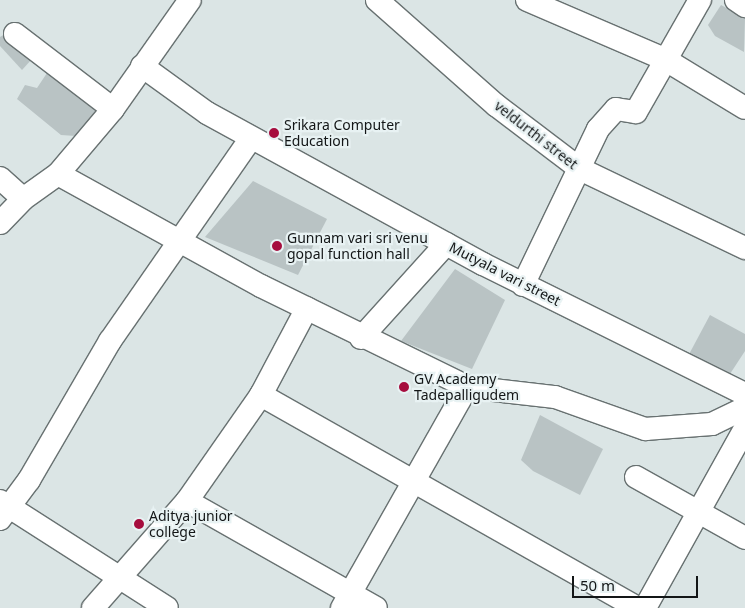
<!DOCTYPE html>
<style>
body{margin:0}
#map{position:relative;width:745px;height:608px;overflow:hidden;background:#dbe5e5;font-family:"Noto Sans",sans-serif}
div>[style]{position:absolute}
.building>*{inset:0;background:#b9c3c4}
.roads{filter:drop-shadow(1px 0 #687171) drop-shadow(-1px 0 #687171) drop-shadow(0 1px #687171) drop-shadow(0 -1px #687171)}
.minor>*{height:22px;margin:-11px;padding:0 11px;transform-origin:11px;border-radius:11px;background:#fff}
.dots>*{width:14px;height:14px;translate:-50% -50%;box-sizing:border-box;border:2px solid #e8f2f3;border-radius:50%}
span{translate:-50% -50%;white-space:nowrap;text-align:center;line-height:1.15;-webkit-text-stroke:4.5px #e8f2f3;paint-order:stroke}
.poi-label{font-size:14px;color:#131617}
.left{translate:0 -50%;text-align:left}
.street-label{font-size:14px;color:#131617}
.scale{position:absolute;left:572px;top:576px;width:126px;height:22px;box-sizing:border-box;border:2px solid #131617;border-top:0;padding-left:6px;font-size:15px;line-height:18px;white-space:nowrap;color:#131617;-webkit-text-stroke:4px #e8f2f3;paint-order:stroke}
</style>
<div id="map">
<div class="building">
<i style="clip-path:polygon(721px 5px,745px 18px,744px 52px,715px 36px,708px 25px)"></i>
<i style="clip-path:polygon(5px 34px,32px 59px,22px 70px,0 46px,0 37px)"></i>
<i style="clip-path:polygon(49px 70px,101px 107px,76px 136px,61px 135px,17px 99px,25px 85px,37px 88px)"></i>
<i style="clip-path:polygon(253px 181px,327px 219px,298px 275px,205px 237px)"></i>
<i style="clip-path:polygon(455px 269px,505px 300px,472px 369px,401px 341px)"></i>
<i style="clip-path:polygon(710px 315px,745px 334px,745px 351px,728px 377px,687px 358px)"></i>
<i style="clip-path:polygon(540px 415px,603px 449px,580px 495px,533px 471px,521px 460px)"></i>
</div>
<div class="roads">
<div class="minor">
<i style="left:377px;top:0;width:160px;rotate:41.5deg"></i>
<i style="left:497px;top:106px;width:104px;rotate:37.2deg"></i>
<i style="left:580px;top:169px;width:183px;rotate:25.6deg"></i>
<i style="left:527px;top:0;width:151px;rotate:23.3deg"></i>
<i style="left:666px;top:60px;width:92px;rotate:31.3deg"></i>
<i style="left:736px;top:0;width:11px;rotate:34deg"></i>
<i style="left:15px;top:34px;width:123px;rotate:37.4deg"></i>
<i style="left:142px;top:66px;width:80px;rotate:35.9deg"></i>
<i style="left:207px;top:113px;width:315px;rotate:28.7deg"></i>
<i style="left:483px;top:264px;width:292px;rotate:26.4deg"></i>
<i style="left:58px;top:174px;width:232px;rotate:28.9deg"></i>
<i style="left:261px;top:286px;width:229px;rotate:26.1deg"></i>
<i style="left:467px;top:387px;width:89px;rotate:6.5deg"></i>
<i style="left:555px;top:397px;width:96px;rotate:19.6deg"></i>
<i style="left:645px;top:429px;width:67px;rotate:-4.3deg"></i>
<i style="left:712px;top:424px;width:37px;rotate:-26deg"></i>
<i style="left:0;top:178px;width:31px;rotate:42deg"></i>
<i style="left:0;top:223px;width:33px;rotate:-46deg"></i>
<i style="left:23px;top:199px;width:43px;rotate:-35.5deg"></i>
<i style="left:58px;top:174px;width:85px;rotate:-49.8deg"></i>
<i style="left:113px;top:109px;width:133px;rotate:-54.8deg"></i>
<i style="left:523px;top:285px;width:173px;rotate:-64.3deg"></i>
<i style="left:598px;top:129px;width:27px;rotate:-48deg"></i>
<i style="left:616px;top:109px;width:20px;rotate:9deg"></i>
<i style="left:636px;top:112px;width:129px;rotate:-60.3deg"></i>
<i style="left:361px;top:338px;width:127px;rotate:-47.9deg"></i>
<i style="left:261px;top:395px;width:433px;rotate:29.5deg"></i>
<i style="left:636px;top:477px;width:125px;rotate:29.2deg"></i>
<i style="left:0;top:501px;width:198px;rotate:32.6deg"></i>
<i style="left:187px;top:501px;width:217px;rotate:29.5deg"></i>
<i style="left:0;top:519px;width:49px;rotate:-53.4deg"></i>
<i style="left:29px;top:480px;width:161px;rotate:-59.8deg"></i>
<i style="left:110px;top:341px;width:247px;rotate:-55.2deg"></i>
<i style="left:93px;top:608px;width:142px;rotate:-48.7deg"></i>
<i style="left:187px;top:501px;width:129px;rotate:-55.1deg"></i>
<i style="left:261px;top:395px;width:98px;rotate:-62.1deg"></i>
<i style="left:342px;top:608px;width:254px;rotate:-60.5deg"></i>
<i style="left:645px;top:608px;width:206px;rotate:-60.9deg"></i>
</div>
</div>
<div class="dots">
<i style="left:274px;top:133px;background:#a60d3e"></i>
<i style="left:277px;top:246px;background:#a60d3e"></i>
<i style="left:404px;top:387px;background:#a60d3e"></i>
<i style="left:139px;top:524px;background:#a60d3e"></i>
</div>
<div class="poi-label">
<span class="left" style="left:284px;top:133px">Srikara Computer<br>Education</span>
<span class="left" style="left:287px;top:246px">Gunnam vari sri venu<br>gopal function hall</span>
<span class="left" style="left:414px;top:387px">GV Academy<br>Tadepalligudem</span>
<span class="left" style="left:149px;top:524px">Aditya junior<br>college</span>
</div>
<div class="street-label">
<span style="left:536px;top:135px;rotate:38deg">veldurthi street</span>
<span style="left:505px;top:274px;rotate:27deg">Mutyala vari street</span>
</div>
<div class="scale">50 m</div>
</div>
